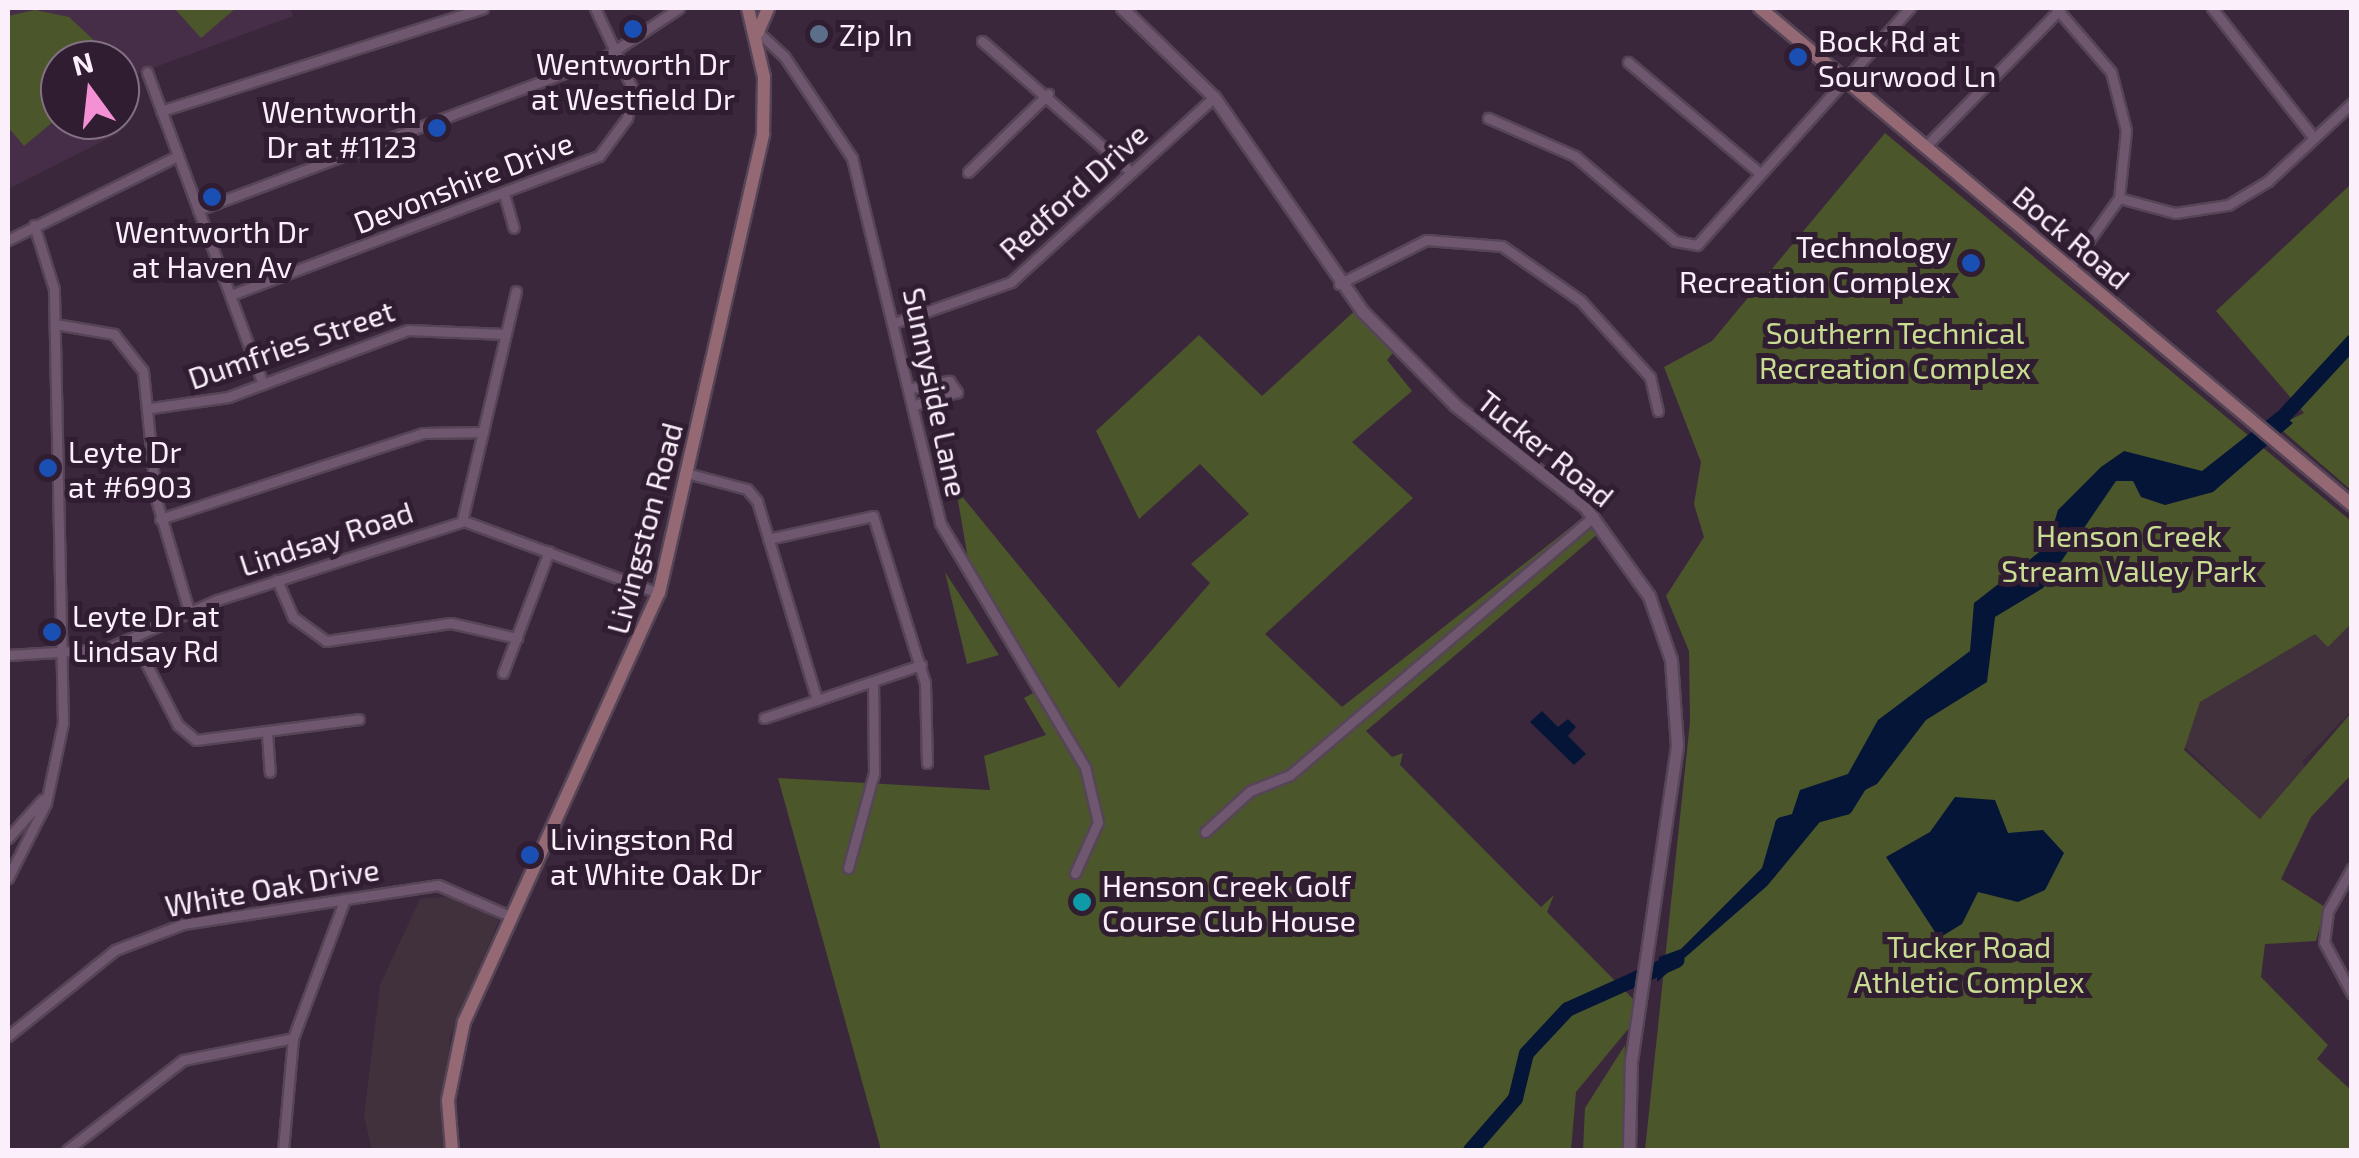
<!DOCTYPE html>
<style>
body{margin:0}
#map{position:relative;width:2359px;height:1158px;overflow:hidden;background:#3b273c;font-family:"Exo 2",sans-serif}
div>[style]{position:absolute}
.built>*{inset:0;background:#472e48}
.industrial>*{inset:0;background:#41313c}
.green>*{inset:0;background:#4b562a}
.water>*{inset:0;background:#051537}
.river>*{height:15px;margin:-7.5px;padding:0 7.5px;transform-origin:7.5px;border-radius:7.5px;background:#051537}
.roads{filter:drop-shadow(2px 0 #564556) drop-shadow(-2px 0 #564556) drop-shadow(0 2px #564556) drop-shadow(0 -2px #564556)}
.minor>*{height:9px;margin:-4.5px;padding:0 4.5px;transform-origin:4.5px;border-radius:4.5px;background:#6e576f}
.tertiary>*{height:11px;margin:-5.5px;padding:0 5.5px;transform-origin:5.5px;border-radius:5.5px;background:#6e576f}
.secondary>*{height:12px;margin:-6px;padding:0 6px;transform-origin:6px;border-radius:6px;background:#946974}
.dots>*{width:28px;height:28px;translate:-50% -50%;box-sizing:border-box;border:5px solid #301d31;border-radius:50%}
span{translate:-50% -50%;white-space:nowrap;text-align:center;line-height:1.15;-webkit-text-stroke:10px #301d31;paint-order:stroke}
.poi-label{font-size:30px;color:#fceffc}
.left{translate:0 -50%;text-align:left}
.right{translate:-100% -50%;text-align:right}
.street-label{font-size:30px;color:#fceffc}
.park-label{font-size:30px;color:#c8dd91}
.frame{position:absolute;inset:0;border:10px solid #fceffc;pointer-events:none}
.north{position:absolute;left:40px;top:40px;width:100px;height:100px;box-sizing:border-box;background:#301d31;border:2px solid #827182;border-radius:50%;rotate:345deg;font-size:28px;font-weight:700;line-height:40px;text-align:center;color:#fceffc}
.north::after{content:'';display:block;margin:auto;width:35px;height:45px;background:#f491d4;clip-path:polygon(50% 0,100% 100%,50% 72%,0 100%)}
</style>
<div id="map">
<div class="built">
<i style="clip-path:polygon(8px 8px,290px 8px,293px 16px,120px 80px,120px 60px,60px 60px,60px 120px,114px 120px,119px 133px,8px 189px)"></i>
</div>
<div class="industrial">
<i style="clip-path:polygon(2351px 624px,2351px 711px,2302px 762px,2309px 772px,2260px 819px,2184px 746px,2200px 702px,2315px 633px,2328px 647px)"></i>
<i style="clip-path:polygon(450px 896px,499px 920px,450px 1037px,443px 1150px,372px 1150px,364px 1116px,380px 985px,420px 899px)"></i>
</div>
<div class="green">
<i style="clip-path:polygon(174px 8px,236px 8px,201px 38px)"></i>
<i style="clip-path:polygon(35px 10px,69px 17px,114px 59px,60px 60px,60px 116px,24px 146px,8px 127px,8px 16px)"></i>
<i style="clip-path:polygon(1885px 133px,2351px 521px,2351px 624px,2328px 647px,2315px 634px,2200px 702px,2184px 750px,2260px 819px,2351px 713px,2351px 775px,2311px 817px,2281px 879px,2325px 907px,2316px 941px,2265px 944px,2261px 977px,2328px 1045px,2317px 1059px,2351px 1090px,2351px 1150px,1645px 1150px,1690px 722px,1689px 651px,1666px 596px,1704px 537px,1694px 504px,1701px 462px,1664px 367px,1712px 341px)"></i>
<i style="clip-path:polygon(2351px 184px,2351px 490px,2277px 426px,2304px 413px,2216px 311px)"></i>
<i style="clip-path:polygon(1360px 306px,1397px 348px,1387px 360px,1412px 391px,1352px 442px,1413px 498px,1265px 634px,1342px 707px,1585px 516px,1600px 532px,1366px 731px,1392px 757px,1403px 753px,1400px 765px,1541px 907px,1554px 895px,1547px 912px,1634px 1000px,1629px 1028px,1576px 1092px,1571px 1150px,881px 1150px,778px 778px,990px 790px,984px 756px,1046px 735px,1024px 698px,1037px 691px,972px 582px,956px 489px,1119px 688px,1210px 583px,1191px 564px,1249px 514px,1200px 464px,1139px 519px,1096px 431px,1199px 335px,1262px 396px)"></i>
<i style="clip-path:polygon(945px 572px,999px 655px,967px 664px)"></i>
<i style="clip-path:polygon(1625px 1045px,1622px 1150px,1583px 1150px,1585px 1108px)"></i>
</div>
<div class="water">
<i style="clip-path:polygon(2277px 412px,2293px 423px,2213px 492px,2165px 505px,2141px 497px,2133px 481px,2116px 481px,2043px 588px,1995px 617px,1987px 682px,1926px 720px,1877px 784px,1833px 806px,1767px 886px,1657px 982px,1659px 957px,1681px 949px,1780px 850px,1800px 790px,1848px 774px,1878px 720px,1970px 651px,1974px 603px,2047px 546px,2058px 510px,2101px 467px,2124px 451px,2202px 471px)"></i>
<i style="clip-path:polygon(1542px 711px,1558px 727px,1568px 719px,1576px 727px,1568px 736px,1586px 754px,1574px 765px,1530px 722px)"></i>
<i style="clip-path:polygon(1955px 797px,1995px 800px,2008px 833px,2043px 830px,2064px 853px,2045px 890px,2018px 902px,1978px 892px,1962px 924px,1939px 938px,1886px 857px,1930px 832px)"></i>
</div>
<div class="river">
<i style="left:2270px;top:430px;width:121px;rotate:-47.3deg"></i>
<i style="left:1768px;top:872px;width:50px;rotate:-73.7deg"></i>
<i style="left:1782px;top:824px;width:65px;rotate:-15.1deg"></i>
<i style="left:1845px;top:807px;width:38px;rotate:-58deg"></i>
<i style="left:1470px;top:1150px;width:69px;rotate:-49.1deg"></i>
<i style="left:1515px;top:1098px;width:46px;rotate:-76.3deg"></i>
<i style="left:1526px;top:1053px;width:60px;rotate:-47deg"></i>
<i style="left:1567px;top:1009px;width:120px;rotate:-24.2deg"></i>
</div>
<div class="roads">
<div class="minor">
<i style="left:2056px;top:8px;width:84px;rotate:49.3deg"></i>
<i style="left:2111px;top:72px;width:60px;rotate:75.5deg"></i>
<i style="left:2126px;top:130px;width:68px;rotate:95.9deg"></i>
<i style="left:2119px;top:198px;width:85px;rotate:125.4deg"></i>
<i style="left:2212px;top:8px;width:165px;rotate:51.9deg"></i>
<i style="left:758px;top:32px;width:35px;rotate:43deg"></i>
<i style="left:784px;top:56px;width:123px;rotate:56.3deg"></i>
<i style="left:852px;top:158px;width:375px;rotate:76.4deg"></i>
<i style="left:940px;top:523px;width:284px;rotate:59.3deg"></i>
<i style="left:1085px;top:767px;width:57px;rotate:76.7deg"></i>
<i style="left:1098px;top:822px;width:56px;rotate:114.3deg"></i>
<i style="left:982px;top:41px;width:198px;rotate:41.3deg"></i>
<i style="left:1628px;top:62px;width:172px;rotate:40.1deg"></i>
<i style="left:147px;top:72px;width:333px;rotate:69.6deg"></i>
<i style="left:161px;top:111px;width:338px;rotate:-17.7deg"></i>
<i style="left:1488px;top:118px;width:95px;rotate:23.6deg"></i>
<i style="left:1575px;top:156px;width:131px;rotate:40.4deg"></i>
<i style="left:1675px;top:241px;width:22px;rotate:10deg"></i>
<i style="left:1697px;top:245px;width:319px;rotate:-48.1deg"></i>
<i style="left:1926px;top:146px;width:192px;rotate:-45.6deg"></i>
<i style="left:968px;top:172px;width:112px;rotate:-44.3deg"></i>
<i style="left:504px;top:194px;width:35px;rotate:74deg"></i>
<i style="left:2119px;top:198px;width:58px;rotate:15deg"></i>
<i style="left:2175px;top:213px;width:54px;rotate:-8.6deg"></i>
<i style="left:2228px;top:205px;width:47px;rotate:-31deg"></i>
<i style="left:2268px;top:181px;width:115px;rotate:-42.9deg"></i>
<i style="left:198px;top:210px;width:431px;rotate:-20.5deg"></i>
<i style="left:602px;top:59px;width:92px;rotate:-33.5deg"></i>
<i style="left:8px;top:240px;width:189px;rotate:-26.4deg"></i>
<i style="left:1339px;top:284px;width:97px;rotate:-26.8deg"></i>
<i style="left:1426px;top:240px;width:76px;rotate:4.5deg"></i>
<i style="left:1502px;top:246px;width:96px;rotate:34.8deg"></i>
<i style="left:1581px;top:301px;width:103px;rotate:47.8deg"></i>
<i style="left:1650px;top:377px;width:35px;rotate:77deg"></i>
<i style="left:231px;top:295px;width:393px;rotate:-20.7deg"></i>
<i style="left:599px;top:156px;width:47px;rotate:-53.6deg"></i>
<i style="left:627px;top:118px;width:29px;rotate:-78deg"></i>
<i style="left:633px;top:90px;width:90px;rotate:-114.9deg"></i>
<i style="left:897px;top:322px;width:121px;rotate:-19.3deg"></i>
<i style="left:1011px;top:282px;width:275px;rotate:-42.3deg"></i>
<i style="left:55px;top:324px;width:60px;rotate:9.6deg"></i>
<i style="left:114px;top:334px;width:47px;rotate:51.9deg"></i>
<i style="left:143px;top:371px;width:129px;rotate:84.2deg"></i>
<i style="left:156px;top:499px;width:117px;rotate:73.6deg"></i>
<i style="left:912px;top:388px;width:38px;rotate:-11deg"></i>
<i style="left:949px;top:381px;width:14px;rotate:54deg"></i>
<i style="left:957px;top:392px;width:44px;rotate:162.8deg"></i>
<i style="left:151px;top:408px;width:78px;rotate:-8.1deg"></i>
<i style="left:228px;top:397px;width:192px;rotate:-20.4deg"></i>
<i style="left:408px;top:330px;width:97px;rotate:2.4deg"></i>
<i style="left:686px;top:473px;width:63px;rotate:14.7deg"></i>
<i style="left:747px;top:489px;width:16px;rotate:50deg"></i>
<i style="left:757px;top:501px;width:208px;rotate:73.2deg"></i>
<i style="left:160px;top:519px;width:277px;rotate:-18.1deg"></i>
<i style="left:423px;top:433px;width:60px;rotate:-1deg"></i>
<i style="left:462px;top:521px;width:236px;rotate:-76.8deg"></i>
<i style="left:768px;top:539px;width:107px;rotate:-12.4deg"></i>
<i style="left:873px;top:516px;width:175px;rotate:72.7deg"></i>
<i style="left:925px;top:683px;width:80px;rotate:88.6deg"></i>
<i style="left:277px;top:580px;width:40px;rotate:66.6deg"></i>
<i style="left:293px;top:617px;width:41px;rotate:36deg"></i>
<i style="left:326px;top:641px;width:126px;rotate:-8.2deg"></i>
<i style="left:451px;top:623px;width:68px;rotate:12.8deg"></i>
<i style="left:133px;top:638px;width:98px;rotate:62.7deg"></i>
<i style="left:178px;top:725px;width:23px;rotate:40deg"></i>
<i style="left:196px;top:740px;width:164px;rotate:-7.3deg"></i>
<i style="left:8px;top:655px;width:98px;rotate:-3.5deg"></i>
<i style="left:106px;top:649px;width:121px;rotate:-23.8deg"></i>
<i style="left:217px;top:600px;width:259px;rotate:-17.7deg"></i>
<i style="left:464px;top:521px;width:208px;rotate:20.3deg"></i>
<i style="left:503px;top:673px;width:130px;rotate:-69.3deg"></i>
<i style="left:764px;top:718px;width:166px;rotate:-18.7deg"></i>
<i style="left:267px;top:733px;width:39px;rotate:86deg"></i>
<i style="left:1205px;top:832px;width:61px;rotate:-42.3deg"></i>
<i style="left:1250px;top:791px;width:43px;rotate:-21.8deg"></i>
<i style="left:1290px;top:775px;width:399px;rotate:-40.4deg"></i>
<i style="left:8px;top:838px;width:52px;rotate:-48.1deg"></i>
<i style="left:848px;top:868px;width:98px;rotate:-74.7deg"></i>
<i style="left:874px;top:773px;width:91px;rotate:-90.6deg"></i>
<i style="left:2352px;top:868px;width:49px;rotate:119.2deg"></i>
<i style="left:2328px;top:911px;width:31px;rotate:97deg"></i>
<i style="left:2324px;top:942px;width:59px;rotate:61.7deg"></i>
<i style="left:8px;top:878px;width:84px;rotate:-63.1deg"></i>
<i style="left:46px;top:803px;width:82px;rotate:-78deg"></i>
<i style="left:63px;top:723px;width:434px;rotate:-91.2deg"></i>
<i style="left:54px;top:289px;width:67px;rotate:-107.4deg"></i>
<i style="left:8px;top:1036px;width:137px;rotate:-38.8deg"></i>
<i style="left:115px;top:950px;width:73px;rotate:-20.9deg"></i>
<i style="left:183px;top:924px;width:258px;rotate:-8.7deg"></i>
<i style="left:438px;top:885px;width:81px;rotate:23.4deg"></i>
<i style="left:67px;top:1150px;width:147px;rotate:-37.8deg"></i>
<i style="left:183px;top:1060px;width:112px;rotate:-11.3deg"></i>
<i style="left:283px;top:1150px;width:112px;rotate:-84.9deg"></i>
<i style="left:293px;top:1038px;width:148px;rotate:-69.5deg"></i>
</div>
<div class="tertiary">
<i style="left:1122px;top:8px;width:128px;rotate:44.1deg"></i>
<i style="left:1214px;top:97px;width:260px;rotate:55.3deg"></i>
<i style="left:1362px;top:311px;width:132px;rotate:45.3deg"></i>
<i style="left:1455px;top:405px;width:165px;rotate:38.1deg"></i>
<i style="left:1585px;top:507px;width:110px;rotate:54.3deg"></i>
<i style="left:1649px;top:596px;width:68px;rotate:71deg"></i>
<i style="left:1671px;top:660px;width:86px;rotate:86deg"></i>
<i style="left:1677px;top:746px;width:317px;rotate:98.3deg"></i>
<i style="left:1631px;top:1060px;width:90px;rotate:91.3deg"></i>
</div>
<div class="secondary">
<i style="left:1760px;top:8px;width:773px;rotate:40.01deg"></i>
<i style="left:758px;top:32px;width:26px;rotate:-67deg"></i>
<i style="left:452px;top:1150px;width:50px;rotate:-94.6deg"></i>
<i style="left:448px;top:1100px;width:80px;rotate:-78.4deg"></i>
<i style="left:464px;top:1022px;width:471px;rotate:-65.6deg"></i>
<i style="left:659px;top:593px;width:471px;rotate:-77.2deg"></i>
<i style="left:763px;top:134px;width:57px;rotate:-89deg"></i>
<i style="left:764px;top:77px;width:71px;rotate:-103.1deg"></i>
</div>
</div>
<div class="dots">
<i style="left:633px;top:29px;background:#1a4fb4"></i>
<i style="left:819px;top:34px;background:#5c6f8a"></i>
<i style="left:1798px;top:57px;background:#1a4fb4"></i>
<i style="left:437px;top:128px;background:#1a4fb4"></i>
<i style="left:212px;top:197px;background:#1a4fb4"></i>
<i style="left:1971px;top:263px;background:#1a4fb4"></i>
<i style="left:48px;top:468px;background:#1a4fb4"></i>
<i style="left:52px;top:632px;background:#1a4fb4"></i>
<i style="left:530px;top:855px;background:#1a4fb4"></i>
<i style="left:1082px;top:902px;background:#0f9aa8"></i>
</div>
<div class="poi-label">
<span class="left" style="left:839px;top:34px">Zip In</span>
<span class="left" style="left:1818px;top:57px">Bock Rd at<br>Sourwood Ln</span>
<span style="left:633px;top:80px">Wentworth Dr<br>at Westfield Dr</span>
<span class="right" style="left:417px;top:128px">Wentworth<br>Dr at #1123</span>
<span style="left:212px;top:248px">Wentworth Dr<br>at Haven Av</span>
<span class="right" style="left:1951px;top:263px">Technology<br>Recreation Complex</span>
<span class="left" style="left:68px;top:468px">Leyte Dr<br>at #6903</span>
<span class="left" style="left:72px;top:632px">Leyte Dr at<br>Lindsay Rd</span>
<span class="left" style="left:550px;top:855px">Livingston Rd<br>at White Oak Dr</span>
<span class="left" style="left:1102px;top:902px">Henson Creek Golf<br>Course Club House</span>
</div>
<div class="street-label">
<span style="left:463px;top:182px;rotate:-21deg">Devonshire Drive</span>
<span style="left:1073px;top:191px;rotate:-42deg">Redford Drive</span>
<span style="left:2072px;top:237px;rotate:40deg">Bock Road</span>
<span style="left:291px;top:344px;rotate:-19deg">Dumfries Street</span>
<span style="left:936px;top:392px;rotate:78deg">Sunnyside Lane</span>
<span style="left:1546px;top:448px;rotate:39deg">Tucker Road</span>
<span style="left:644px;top:528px;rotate:-75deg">Livingston Road</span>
<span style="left:326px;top:538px;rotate:-18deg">Lindsay Road</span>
<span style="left:272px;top:887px;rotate:-10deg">White Oak Drive</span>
</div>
<div class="park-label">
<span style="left:1895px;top:349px">Southern Technical<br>Recreation Complex</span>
<span style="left:2129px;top:552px">Henson Creek<br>Stream Valley Park</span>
<span style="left:1969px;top:963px">Tucker Road<br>Athletic Complex</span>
</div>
<div class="frame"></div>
<div class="north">N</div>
</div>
